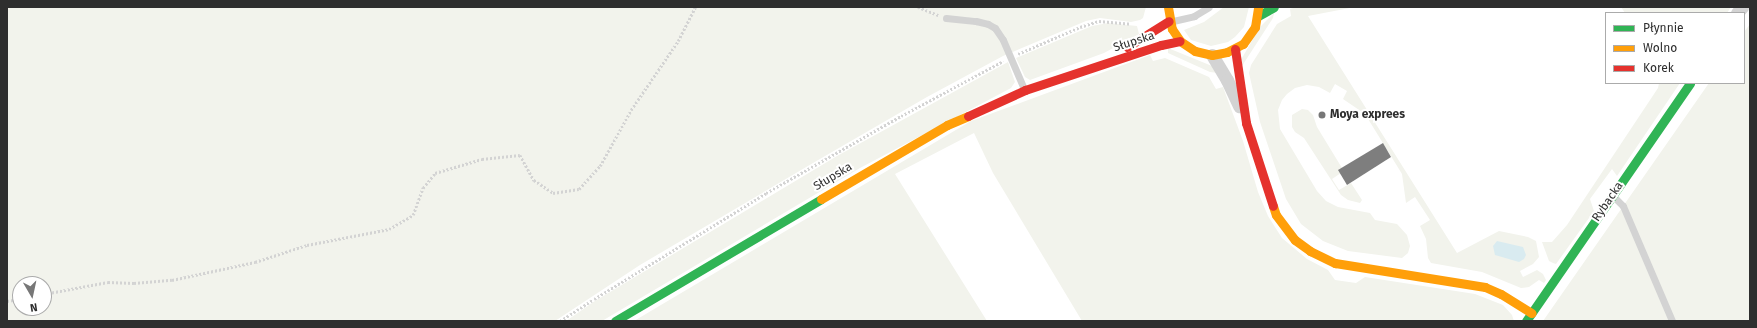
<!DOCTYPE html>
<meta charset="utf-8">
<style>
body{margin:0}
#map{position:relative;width:1757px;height:328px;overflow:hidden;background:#fff;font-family:"Fira Sans",sans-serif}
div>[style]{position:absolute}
.green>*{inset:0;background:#f2f3ec}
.water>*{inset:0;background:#d9ebf0}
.building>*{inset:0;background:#7e7e7e}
.path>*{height:2.5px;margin-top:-1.25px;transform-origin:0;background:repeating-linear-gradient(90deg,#d3d3d3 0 2px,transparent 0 4px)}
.lane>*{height:7px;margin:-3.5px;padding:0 3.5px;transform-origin:3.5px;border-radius:3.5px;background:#d3d3d3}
.street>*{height:13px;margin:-6.5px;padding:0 6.5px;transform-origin:6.5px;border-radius:6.5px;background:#d3d3d3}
.fast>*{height:9px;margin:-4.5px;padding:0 4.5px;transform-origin:4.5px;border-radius:4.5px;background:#30b455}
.slow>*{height:9px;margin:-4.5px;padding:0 4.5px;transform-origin:4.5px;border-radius:4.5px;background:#ff9f0a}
.jam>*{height:9px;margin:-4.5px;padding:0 4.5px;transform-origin:4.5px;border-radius:4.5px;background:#e5322d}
.dots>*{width:11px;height:11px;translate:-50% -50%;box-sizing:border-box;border:2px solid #fff;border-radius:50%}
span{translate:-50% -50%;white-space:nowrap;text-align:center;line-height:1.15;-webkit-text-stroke:4px #fff;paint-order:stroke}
.street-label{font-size:12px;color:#2e2e2e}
.poi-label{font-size:12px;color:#2e2e2e;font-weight:700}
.left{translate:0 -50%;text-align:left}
.frame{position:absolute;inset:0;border:8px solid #2e2e2e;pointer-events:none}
.legend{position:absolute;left:1605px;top:12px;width:140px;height:72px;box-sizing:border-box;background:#fff;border:1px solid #ababab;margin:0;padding:5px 7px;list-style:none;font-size:12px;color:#2e2e2e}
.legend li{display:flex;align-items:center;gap:8px;height:20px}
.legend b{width:20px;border:1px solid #ababab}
.north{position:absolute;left:12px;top:276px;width:40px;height:40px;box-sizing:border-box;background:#fff;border:1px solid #ababab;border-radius:50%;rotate:171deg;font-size:11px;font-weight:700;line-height:16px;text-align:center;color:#2e2e2e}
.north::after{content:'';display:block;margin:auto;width:14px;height:18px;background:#777;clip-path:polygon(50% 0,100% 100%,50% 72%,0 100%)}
</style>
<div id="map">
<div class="green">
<i style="clip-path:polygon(evenodd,7px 7px,1146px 7px,1143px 18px,1140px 20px,1131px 22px,1100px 18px,1086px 21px,1003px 56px,927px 97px,813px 163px,640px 265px,555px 321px,7px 321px,7px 7px,20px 284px,44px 284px,44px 308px,20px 308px,20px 284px)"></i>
<i style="clip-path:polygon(1224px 7px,1249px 7px,1244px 27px,1235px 37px,1228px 42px,1211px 46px,1191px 40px,1184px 30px,1204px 22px)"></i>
<i style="clip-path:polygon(1296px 7px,1355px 7px,1308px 16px,1457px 253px,1499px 231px,1528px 237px,1536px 241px,1539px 257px,1533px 264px,1520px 271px,1523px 277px,1537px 270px,1543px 274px,1546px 280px,1544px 283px,1539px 280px,1529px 287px,1521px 288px,1482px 272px,1431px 263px,1428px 258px,1426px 239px,1420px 226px,1430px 220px,1415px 197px,1406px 203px,1402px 174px,1365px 114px,1343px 99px,1347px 91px,1335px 84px,1330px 93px,1319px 87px,1307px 85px,1295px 88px,1287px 94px,1282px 100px,1278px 110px,1280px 129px,1317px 191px,1326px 201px,1338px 207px,1370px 213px,1375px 220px,1397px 224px,1407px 235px,1410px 246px,1408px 253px,1402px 258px,1348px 251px,1323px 241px,1301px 224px,1286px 199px,1260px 122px,1249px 73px,1251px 65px,1277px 24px,1291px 16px,1290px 9px)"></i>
<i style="clip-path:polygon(1621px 7px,1731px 7px,1727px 13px,1625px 13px)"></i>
<i style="clip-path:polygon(1274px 13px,1273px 18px,1242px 66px,1242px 58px,1260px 27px)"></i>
<i style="clip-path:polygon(1108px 23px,1137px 26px,1139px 34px,1104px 53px,1030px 80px,1025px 77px,1016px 58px,1092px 26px)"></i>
<i style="clip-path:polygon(1750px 24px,1750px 321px,1543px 321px,1709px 83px,1744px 83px,1744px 32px)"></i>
<i style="clip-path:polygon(1168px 48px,1212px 66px,1218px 73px,1210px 72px,1168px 53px)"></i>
<i style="clip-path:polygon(1150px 55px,1153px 61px,1165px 58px,1209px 77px,1216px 89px,1223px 87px,1243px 141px,1258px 192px,1268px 216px,1282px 238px,1307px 259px,1328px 270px,1335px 280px,1356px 283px,1365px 277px,1475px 294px,1503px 305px,1512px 315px,1514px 321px,1082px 321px,993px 173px,974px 133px,895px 174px,987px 321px,634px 321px,971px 121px)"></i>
<i style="clip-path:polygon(1008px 62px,1015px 82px,1011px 88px,860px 168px,602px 321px,566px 321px,595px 301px,837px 156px)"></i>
<i style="clip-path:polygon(1659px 83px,1680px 83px,1617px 176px,1612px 169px,1590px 199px,1594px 211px,1556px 264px,1553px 263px,1549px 261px,1542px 242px,1552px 242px,1567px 225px,1658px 88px)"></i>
<i style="clip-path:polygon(1302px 109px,1308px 110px,1313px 115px,1317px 127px,1342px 168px,1339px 169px,1341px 173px,1332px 179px,1339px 190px,1351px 183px,1362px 200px,1360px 203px,1348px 200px,1341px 195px,1304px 138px,1295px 132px,1292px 127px,1292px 115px)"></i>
</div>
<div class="water">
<i style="clip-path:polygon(1497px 241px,1523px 247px,1526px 255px,1524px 259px,1519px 262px,1495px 255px,1493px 246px)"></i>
</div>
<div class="building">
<i style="clip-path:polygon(1383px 143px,1391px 157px,1347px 185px,1338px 170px)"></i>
</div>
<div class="path">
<i style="left:918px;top:7px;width:22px;rotate:22deg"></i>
<i style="left:1018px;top:54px;width:68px;rotate:-23.5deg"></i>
<i style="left:1080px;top:27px;width:20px;rotate:-18deg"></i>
<i style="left:1099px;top:21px;width:32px;rotate:5deg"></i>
<i style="left:44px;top:294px;width:65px;rotate:-10.6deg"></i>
<i style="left:108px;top:282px;width:26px;rotate:2deg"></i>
<i style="left:134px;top:283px;width:38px;rotate:-5deg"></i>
<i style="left:172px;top:280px;width:85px;rotate:-12.2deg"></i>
<i style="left:255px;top:262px;width:55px;rotate:-18.1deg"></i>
<i style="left:307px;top:245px;width:84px;rotate:-11deg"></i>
<i style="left:389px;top:229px;width:28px;rotate:-30deg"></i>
<i style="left:413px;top:215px;width:29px;rotate:-70deg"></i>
<i style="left:423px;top:188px;width:19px;rotate:-51deg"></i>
<i style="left:435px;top:173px;width:49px;rotate:-16.6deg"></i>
<i style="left:482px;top:159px;width:38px;rotate:-6deg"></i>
<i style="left:520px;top:155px;width:29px;rotate:61deg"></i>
<i style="left:534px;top:180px;width:23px;rotate:34deg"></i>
<i style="left:553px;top:193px;width:26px;rotate:-9deg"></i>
<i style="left:579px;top:189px;width:31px;rotate:-48deg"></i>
<i style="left:600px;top:166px;width:64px;rotate:-61deg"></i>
<i style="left:631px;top:110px;width:83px;rotate:-55.7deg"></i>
<i style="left:678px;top:41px;width:38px;rotate:-63deg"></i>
<i style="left:7px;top:301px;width:13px;rotate:-9deg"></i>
<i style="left:560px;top:321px;width:40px;rotate:-32.9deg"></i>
<i style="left:594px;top:299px;width:202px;rotate:-31.6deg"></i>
<i style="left:766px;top:193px;width:155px;rotate:-29.7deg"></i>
<i style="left:901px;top:116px;width:116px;rotate:-28.3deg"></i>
</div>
<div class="lane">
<i style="left:946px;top:18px;width:30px;rotate:6deg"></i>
<i style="left:976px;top:21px;width:12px;rotate:14deg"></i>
<i style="left:988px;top:24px;width:8px;rotate:30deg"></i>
<i style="left:995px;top:28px;width:14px;rotate:56deg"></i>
<i style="left:1003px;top:40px;width:53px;rotate:66.8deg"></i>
<i style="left:1173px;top:21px;width:22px;rotate:-13deg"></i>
<i style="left:1194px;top:16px;width:17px;rotate:-31deg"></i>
<i style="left:1613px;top:196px;width:14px;rotate:45deg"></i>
<i style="left:1623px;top:206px;width:125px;rotate:66.9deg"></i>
</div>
<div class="street">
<i style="left:1737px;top:13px;width:8px;rotate:-50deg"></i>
<i style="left:1212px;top:55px;width:29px;rotate:59deg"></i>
<i style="left:1227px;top:80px;width:29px;rotate:65deg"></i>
</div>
<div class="fast">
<i style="left:1258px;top:16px;width:18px;rotate:-29deg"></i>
<i style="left:615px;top:321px;width:239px;rotate:-30.6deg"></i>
<i style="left:1526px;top:321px;width:289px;rotate:-55.4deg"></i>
</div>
<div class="slow">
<i style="left:1168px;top:7px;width:22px;rotate:80deg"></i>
<i style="left:1172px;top:29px;width:14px;rotate:56deg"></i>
<i style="left:1180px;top:41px;width:18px;rotate:34deg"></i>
<i style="left:1195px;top:51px;width:17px;rotate:13deg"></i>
<i style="left:1212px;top:55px;width:15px;rotate:-11deg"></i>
<i style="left:1227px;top:52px;width:18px;rotate:-27deg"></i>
<i style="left:1243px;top:44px;width:21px;rotate:-55deg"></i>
<i style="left:1255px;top:27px;width:20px;rotate:-81deg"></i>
<i style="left:821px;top:199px;width:146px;rotate:-30.4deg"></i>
<i style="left:947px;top:125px;width:23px;rotate:-23deg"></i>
<i style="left:1273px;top:206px;width:9px;rotate:72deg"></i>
<i style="left:1276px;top:215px;width:31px;rotate:53deg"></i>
<i style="left:1295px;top:240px;width:19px;rotate:36deg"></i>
<i style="left:1310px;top:251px;width:28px;rotate:26deg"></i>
<i style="left:1335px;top:263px;width:152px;rotate:9.1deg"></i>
<i style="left:1485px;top:287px;width:17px;rotate:24deg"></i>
<i style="left:1501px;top:294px;width:36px;rotate:32deg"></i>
</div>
<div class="jam">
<i style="left:1127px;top:47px;width:49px;rotate:-31.8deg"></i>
<i style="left:1235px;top:49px;width:75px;rotate:81.5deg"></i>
<i style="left:1246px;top:123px;width:87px;rotate:72deg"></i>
<i style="left:968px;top:116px;width:63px;rotate:-24.5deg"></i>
<i style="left:1025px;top:90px;width:143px;rotate:-18.3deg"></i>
<i style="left:1161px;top:45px;width:19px;rotate:-12deg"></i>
</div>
<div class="dots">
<i style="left:1322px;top:115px;background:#777"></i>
</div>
<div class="street-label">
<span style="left:1134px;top:42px;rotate:-18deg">Słupska</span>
<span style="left:833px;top:177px;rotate:-31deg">Słupska</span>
<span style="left:1608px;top:202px;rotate:-56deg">Rybacka</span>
</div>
<div class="poi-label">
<span class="left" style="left:1330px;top:115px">Moya exprees</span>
</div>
<div class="frame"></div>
<ul class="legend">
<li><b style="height:5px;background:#30b455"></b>Płynnie</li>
<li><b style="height:5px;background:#ff9f0a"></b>Wolno</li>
<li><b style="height:5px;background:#e5322d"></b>Korek</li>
</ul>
<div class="north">N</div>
</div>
